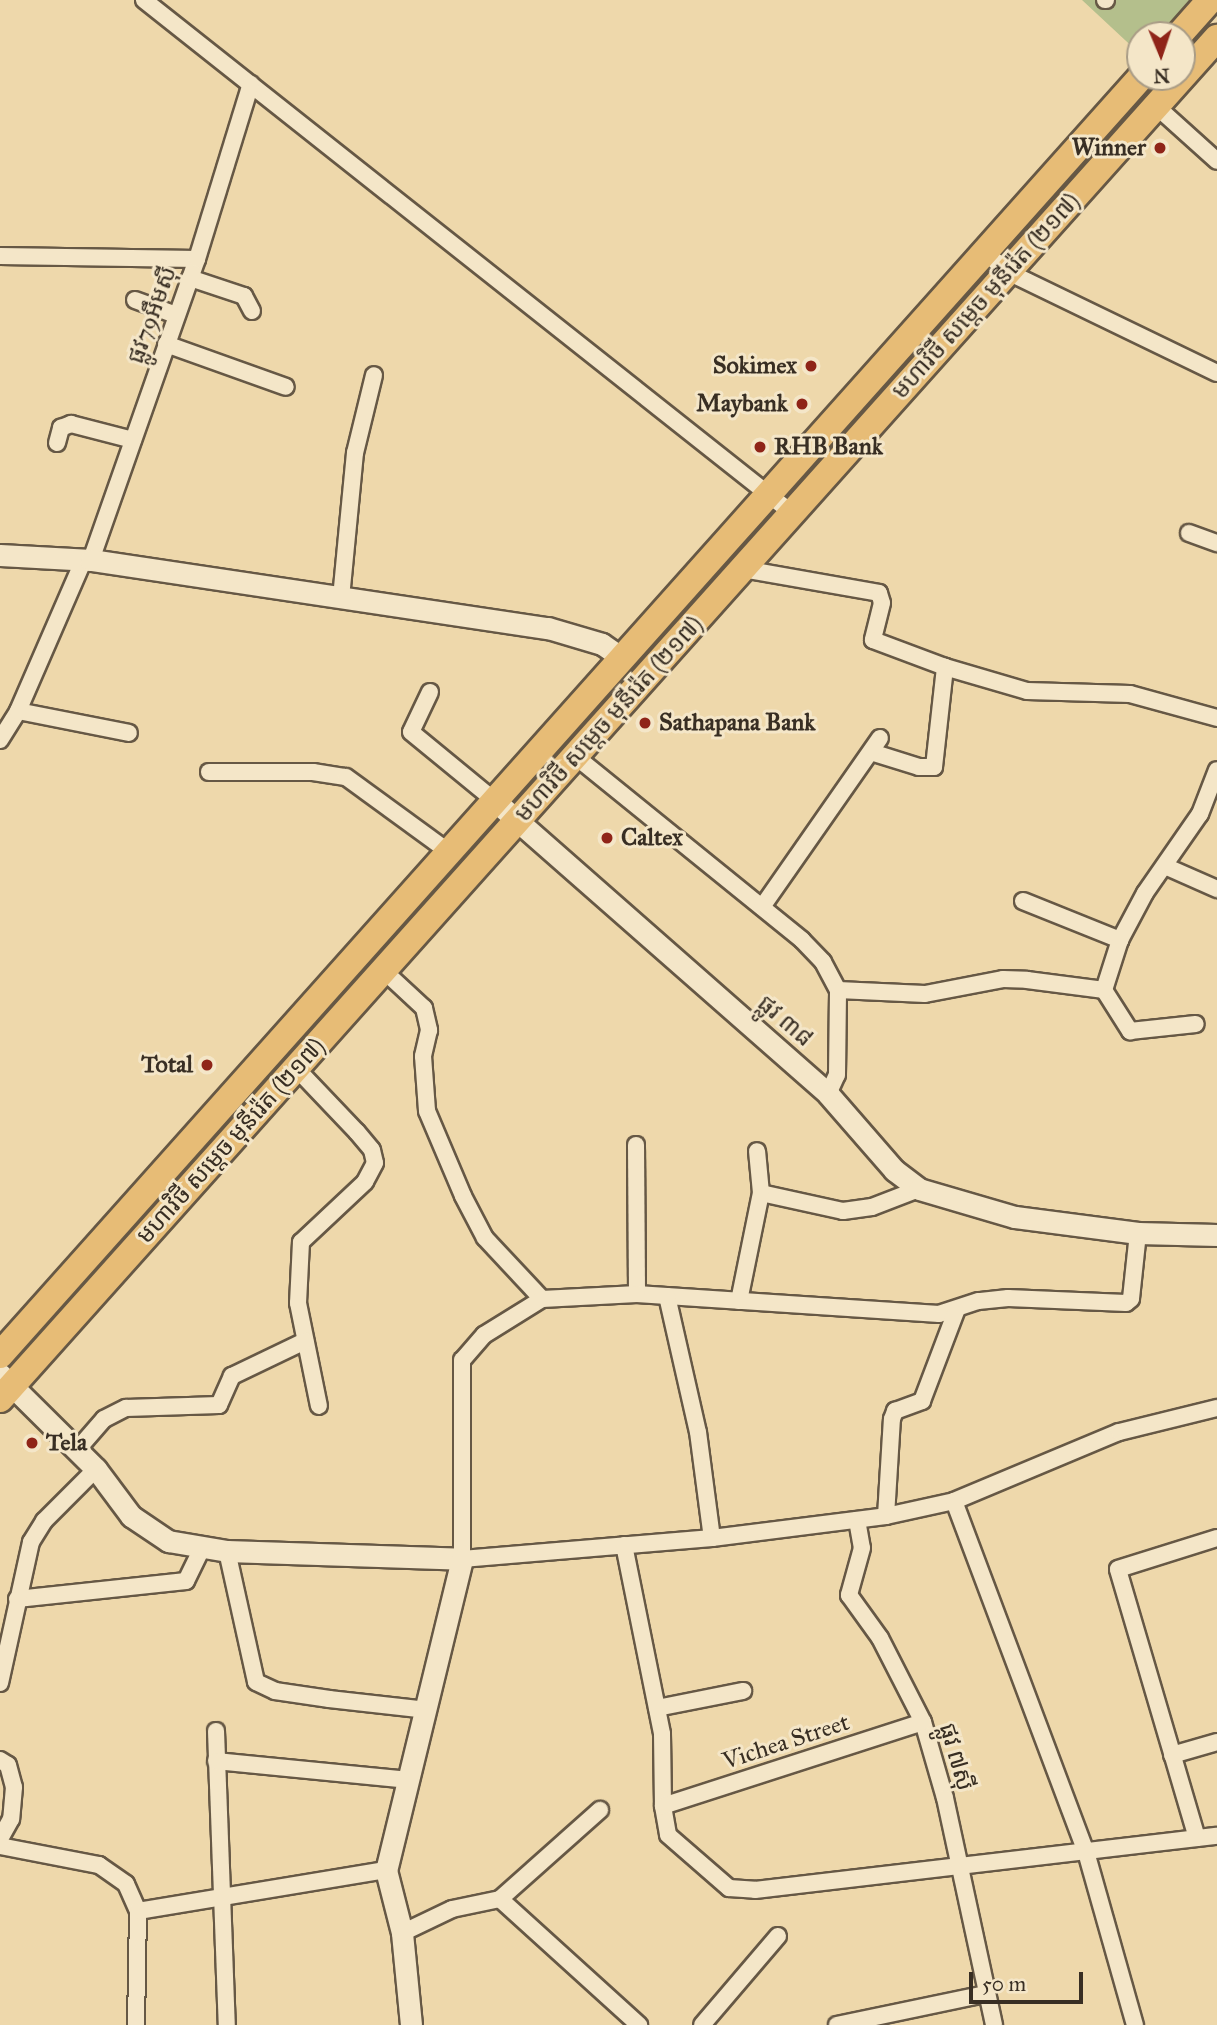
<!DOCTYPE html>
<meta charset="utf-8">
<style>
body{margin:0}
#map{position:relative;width:1217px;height:2025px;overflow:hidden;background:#eed8ab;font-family:"IM FELL Great Primer","Noto Sans Khmer",serif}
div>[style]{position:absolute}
.green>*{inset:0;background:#b4bf8c}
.roads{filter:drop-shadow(2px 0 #665845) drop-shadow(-2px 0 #665845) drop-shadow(0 2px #665845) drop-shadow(0 -2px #665845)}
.minor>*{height:16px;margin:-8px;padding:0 8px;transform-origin:8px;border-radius:8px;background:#f4e6c8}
.tertiary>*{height:21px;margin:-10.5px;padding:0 10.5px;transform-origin:10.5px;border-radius:10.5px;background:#f4e6c8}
.primary>*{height:26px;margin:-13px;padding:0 13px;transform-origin:13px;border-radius:13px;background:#e7bc76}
.dots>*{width:19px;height:19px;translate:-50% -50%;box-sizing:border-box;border:4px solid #f4e6c8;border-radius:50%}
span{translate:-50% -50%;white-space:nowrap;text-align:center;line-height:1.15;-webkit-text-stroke:6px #f4e6c8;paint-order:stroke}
.poi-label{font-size:24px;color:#382e23;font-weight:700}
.right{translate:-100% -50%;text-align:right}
.left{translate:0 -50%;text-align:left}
.street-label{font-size:24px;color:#382e23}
.north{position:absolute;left:1126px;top:21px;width:70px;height:70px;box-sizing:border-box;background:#f4e6c8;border:2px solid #a99c86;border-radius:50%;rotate:178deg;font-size:19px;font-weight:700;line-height:28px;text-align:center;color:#382e23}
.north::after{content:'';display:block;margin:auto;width:24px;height:32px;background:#8f2418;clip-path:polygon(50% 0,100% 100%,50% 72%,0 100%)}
.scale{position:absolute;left:969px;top:1972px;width:114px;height:32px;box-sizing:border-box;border:4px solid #382e23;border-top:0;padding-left:9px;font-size:21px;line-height:24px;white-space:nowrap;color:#382e23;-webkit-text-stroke:5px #f4e6c8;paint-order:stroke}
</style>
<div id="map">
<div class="green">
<i style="clip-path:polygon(1082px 0,1202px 0,1170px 35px,1140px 35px,1140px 54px)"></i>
</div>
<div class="roads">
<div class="minor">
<i style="left:144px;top:0;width:826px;rotate:38.37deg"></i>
<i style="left:1105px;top:0;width:1px"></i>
<i style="left:1156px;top:106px;width:82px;rotate:42deg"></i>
<i style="left:985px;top:252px;width:30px;rotate:41deg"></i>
<i style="left:1008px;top:272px;width:232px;rotate:25.8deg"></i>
<i style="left:0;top:256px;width:197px;rotate:0.9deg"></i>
<i style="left:190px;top:278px;width:57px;rotate:18.4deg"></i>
<i style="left:244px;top:296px;width:17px;rotate:62deg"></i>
<i style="left:135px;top:300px;width:44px;rotate:20.1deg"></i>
<i style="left:166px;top:344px;width:127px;rotate:19.7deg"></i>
<i style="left:57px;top:443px;width:16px;rotate:-75deg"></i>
<i style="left:61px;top:428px;width:11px;rotate:-22deg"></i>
<i style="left:71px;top:424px;width:64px;rotate:14.5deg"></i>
<i style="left:1189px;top:533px;width:30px;rotate:20deg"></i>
<i style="left:91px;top:560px;width:319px;rotate:-70.6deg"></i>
<i style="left:197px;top:259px;width:183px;rotate:-72.9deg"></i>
<i style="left:743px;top:569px;width:138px;rotate:10deg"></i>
<i style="left:879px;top:593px;width:10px;rotate:73deg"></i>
<i style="left:882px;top:603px;width:38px;rotate:104deg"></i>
<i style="left:873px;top:640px;width:77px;rotate:20.6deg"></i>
<i style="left:945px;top:667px;width:85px;rotate:16.3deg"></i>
<i style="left:1027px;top:691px;width:103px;rotate:1.7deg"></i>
<i style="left:1130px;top:694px;width:90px;rotate:15.4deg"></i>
<i style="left:341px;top:598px;width:146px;rotate:-84.5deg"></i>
<i style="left:355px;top:453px;width:80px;rotate:-76.3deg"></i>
<i style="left:430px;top:692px;width:44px;rotate:115.4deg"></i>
<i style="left:411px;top:732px;width:109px;rotate:39.4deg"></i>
<i style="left:18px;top:711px;width:113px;rotate:11.2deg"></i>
<i style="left:0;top:740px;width:34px;rotate:-58deg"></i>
<i style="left:18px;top:711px;width:166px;rotate:-66.5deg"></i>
<i style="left:871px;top:752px;width:50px;rotate:17.4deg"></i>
<i style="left:919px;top:767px;width:15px"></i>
<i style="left:934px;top:767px;width:101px;rotate:-83.7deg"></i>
<i style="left:575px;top:756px;width:292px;rotate:39deg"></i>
<i style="left:802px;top:940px;width:30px;rotate:46deg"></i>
<i style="left:823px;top:962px;width:32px;rotate:62deg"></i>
<i style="left:838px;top:990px;width:87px;rotate:2.6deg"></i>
<i style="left:925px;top:994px;width:79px;rotate:-10.9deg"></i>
<i style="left:1003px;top:979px;width:24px;rotate:2deg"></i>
<i style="left:1027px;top:980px;width:78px;rotate:7.4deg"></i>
<i style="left:1104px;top:990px;width:49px;rotate:57.6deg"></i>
<i style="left:1130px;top:1031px;width:66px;rotate:-6.1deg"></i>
<i style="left:209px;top:772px;width:104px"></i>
<i style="left:313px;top:772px;width:33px;rotate:9deg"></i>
<i style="left:346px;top:777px;width:127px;rotate:36.1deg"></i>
<i style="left:1167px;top:867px;width:55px;rotate:23.7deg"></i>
<i style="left:1023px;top:901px;width:105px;rotate:21.9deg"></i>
<i style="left:762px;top:907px;width:206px;rotate:-55.1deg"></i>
<i style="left:383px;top:970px;width:56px;rotate:42.8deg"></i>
<i style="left:424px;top:1008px;width:23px;rotate:77deg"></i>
<i style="left:429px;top:1030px;width:27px;rotate:103deg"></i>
<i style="left:423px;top:1056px;width:55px;rotate:85.8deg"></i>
<i style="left:427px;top:1111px;width:92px;rotate:67deg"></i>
<i style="left:463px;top:1196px;width:47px;rotate:62.4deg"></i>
<i style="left:485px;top:1238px;width:83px;rotate:46.9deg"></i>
<i style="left:1104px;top:990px;width:52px;rotate:-72.3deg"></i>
<i style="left:1120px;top:940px;width:53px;rotate:-62deg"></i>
<i style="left:1145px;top:893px;width:96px;rotate:-55.2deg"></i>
<i style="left:1200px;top:814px;width:47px;rotate:-68.9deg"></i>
<i style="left:296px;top:1068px;width:88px;rotate:46.4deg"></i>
<i style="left:357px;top:1132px;width:23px;rotate:50deg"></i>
<i style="left:372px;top:1150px;width:13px;rotate:77deg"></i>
<i style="left:375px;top:1163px;width:21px;rotate:118deg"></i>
<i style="left:365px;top:1182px;width:88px;rotate:136.8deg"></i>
<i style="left:301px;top:1242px;width:61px;rotate:92.8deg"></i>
<i style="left:298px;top:1303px;width:105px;rotate:78.5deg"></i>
<i style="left:828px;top:1094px;width:21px;rotate:-65deg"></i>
<i style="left:837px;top:1075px;width:85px;rotate:-89.3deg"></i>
<i style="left:636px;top:1145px;width:149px;rotate:89.6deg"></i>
<i style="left:761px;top:1193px;width:84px;rotate:12.4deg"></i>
<i style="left:843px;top:1211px;width:29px;rotate:-8deg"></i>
<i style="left:872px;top:1207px;width:50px;rotate:-21deg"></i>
<i style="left:1138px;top:1233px;width:66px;rotate:96.1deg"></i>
<i style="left:1131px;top:1299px;width:6px;rotate:141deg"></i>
<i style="left:1126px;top:1303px;width:118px;rotate:-177.6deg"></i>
<i style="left:1008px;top:1298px;width:30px;rotate:174deg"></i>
<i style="left:978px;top:1301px;width:41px;rotate:161.6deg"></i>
<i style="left:939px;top:1314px;width:303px;rotate:-176.2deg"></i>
<i style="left:637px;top:1294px;width:95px;rotate:177deg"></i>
<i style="left:542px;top:1299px;width:68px;rotate:148.2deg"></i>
<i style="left:484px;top:1335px;width:33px;rotate:131deg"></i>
<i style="left:462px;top:1360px;width:199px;rotate:90deg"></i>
<i style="left:462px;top:1559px;width:251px;rotate:-4.8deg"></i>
<i style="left:712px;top:1538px;width:175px;rotate:-7.2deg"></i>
<i style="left:886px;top:1516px;width:70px;rotate:-12.4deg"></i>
<i style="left:954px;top:1501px;width:179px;rotate:-22.7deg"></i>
<i style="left:1119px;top:1432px;width:101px;rotate:-13.8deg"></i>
<i style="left:667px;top:1296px;width:139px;rotate:77.2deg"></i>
<i style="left:698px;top:1432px;width:107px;rotate:82.5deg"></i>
<i style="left:739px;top:1301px;width:110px;rotate:-78.5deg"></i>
<i style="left:761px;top:1193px;width:42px;rotate:-95.4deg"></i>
<i style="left:77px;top:1450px;width:41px;rotate:-48.9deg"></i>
<i style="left:104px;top:1419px;width:25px;rotate:-27deg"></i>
<i style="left:126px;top:1408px;width:93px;rotate:-1.8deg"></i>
<i style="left:219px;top:1405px;width:32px;rotate:-66deg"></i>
<i style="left:232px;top:1376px;width:81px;rotate:-25.6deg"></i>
<i style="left:954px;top:1501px;width:375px;rotate:69.4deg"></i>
<i style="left:1086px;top:1852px;width:180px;rotate:74.2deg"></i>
<i style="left:886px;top:1516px;width:97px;rotate:-86.5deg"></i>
<i style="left:892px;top:1419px;width:9px;rotate:-69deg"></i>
<i style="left:895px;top:1411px;width:29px;rotate:-20deg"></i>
<i style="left:922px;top:1401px;width:98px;rotate:-69.2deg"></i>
<i style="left:857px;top:1520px;width:28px;rotate:80deg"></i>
<i style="left:862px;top:1548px;width:49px;rotate:105.5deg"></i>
<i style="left:849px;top:1595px;width:53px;rotate:54.2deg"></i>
<i style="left:880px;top:1638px;width:94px;rotate:62.9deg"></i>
<i style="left:923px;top:1722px;width:79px;rotate:73.9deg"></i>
<i style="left:945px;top:1798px;width:232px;rotate:77.8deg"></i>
<i style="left:624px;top:1545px;width:193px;rotate:78.6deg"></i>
<i style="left:662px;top:1734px;width:72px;rotate:89.2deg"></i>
<i style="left:663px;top:1806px;width:29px;rotate:80deg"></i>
<i style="left:668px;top:1835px;width:81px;rotate:41deg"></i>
<i style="left:729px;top:1888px;width:26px;rotate:4deg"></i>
<i style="left:755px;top:1890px;width:465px;rotate:-6.7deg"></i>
<i style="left:227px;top:1551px;width:134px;rotate:77.5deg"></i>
<i style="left:256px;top:1682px;width:21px;rotate:25deg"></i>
<i style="left:275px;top:1691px;width:55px;rotate:8.4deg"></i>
<i style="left:329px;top:1699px;width:99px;rotate:6.4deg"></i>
<i style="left:17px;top:1599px;width:170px;rotate:-6.1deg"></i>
<i style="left:186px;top:1581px;width:37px;rotate:-64deg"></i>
<i style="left:0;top:1683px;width:144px;rotate:-77.6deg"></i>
<i style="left:31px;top:1542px;width:25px;rotate:-58deg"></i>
<i style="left:44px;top:1521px;width:74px;rotate:-45deg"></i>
<i style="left:657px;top:1708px;width:88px;rotate:-11.2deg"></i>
<i style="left:216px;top:1731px;width:294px;rotate:87.9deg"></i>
<i style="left:1172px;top:1755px;width:47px;rotate:-16.1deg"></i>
<i style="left:0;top:1760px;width:9px;rotate:32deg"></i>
<i style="left:8px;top:1765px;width:23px;rotate:75deg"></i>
<i style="left:14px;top:1787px;width:32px;rotate:95deg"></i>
<i style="left:11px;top:1819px;width:23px;rotate:119deg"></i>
<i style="left:216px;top:1761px;width:194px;rotate:5.6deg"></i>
<i style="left:663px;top:1806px;width:273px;rotate:-17.9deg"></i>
<i style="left:1197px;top:1838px;width:280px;rotate:-106.4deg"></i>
<i style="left:1118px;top:1569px;width:104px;rotate:-17.4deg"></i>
<i style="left:0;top:1846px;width:101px;rotate:10.9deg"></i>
<i style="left:99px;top:1865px;width:33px;rotate:35deg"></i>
<i style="left:126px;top:1884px;width:30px;rotate:66deg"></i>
<i style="left:138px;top:1911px;width:114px;rotate:91deg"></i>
<i style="left:500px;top:1899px;width:134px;rotate:-41.7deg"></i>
<i style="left:138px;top:1911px;width:251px;rotate:-9.4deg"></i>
<i style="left:402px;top:1933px;width:55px;rotate:-25.6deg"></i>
<i style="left:452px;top:1909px;width:49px;rotate:-11.8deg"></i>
<i style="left:500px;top:1899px;width:188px;rotate:42.2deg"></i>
<i style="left:702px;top:2025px;width:117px;rotate:-49.5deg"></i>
<i style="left:837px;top:2025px;width:152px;rotate:-11.8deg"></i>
</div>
<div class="tertiary">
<i style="left:0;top:555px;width:91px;rotate:3.1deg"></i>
<i style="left:91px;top:560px;width:462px;rotate:8.5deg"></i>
<i style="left:548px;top:628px;width:56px;rotate:16.5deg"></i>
<i style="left:602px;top:644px;width:24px;rotate:35deg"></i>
<i style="left:495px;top:801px;width:444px;rotate:41.3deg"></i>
<i style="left:828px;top:1094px;width:101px;rotate:49deg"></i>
<i style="left:894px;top:1170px;width:31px;rotate:37deg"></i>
<i style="left:919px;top:1189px;width:100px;rotate:16.3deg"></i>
<i style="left:1015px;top:1217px;width:124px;rotate:7.4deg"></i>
<i style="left:1138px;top:1233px;width:79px;rotate:1.5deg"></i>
<i style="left:0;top:1374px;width:135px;rotate:44.7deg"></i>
<i style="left:96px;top:1469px;width:59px;rotate:53.3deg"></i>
<i style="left:131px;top:1516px;width:45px;rotate:34deg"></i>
<i style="left:168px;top:1541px;width:60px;rotate:9.6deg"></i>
<i style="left:227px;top:1551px;width:235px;rotate:1.9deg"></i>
<i style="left:462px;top:1559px;width:320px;rotate:103.7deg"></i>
<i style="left:386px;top:1870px;width:65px;rotate:75.7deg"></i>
<i style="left:402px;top:1933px;width:92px;rotate:84.4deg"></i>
</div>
<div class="primary">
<i style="left:1179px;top:35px;width:47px;rotate:-48.5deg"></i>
<i style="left:0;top:1355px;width:1713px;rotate:-48.24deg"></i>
<i style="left:0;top:1399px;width:1826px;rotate:-48.2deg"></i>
</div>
</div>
<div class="dots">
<i style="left:1160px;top:148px;background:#8f2418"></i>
<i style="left:811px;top:366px;background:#8f2418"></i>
<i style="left:802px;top:404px;background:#8f2418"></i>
<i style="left:760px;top:447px;background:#8f2418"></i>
<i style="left:645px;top:723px;background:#8f2418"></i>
<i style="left:607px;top:838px;background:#8f2418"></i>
<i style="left:207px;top:1065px;background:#8f2418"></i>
<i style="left:32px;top:1443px;background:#8f2418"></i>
</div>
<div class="poi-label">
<span class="right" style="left:1146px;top:148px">Winner</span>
<span class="right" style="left:797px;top:366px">Sokimex</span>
<span class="right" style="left:788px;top:404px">Maybank</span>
<span class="left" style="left:774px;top:447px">RHB Bank</span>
<span class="left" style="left:659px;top:723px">Sathapana Bank</span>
<span class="left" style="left:621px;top:838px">Caltex</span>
<span class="right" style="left:193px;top:1065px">Total</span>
<span class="left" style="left:46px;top:1443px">Tela</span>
</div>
<div class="street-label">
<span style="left:986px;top:296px;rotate:-48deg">មហាវិថី សម្តេច មុនីរ៉េត (២១៧)</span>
<span style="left:152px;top:315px;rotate:-70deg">ផ្លូវ79អឹមស៊ី</span>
<span style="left:609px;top:719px;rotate:-48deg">មហាវិថី សម្តេច មុនីរ៉េត (២១៧)</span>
<span style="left:785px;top:1021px;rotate:41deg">ផ្លូវ ៣៨</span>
<span style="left:231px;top:1141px;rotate:-48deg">មហាវិថី សម្តេច មុនីរ៉េត (២១៧)</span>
<span style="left:786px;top:1742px;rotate:-18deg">Vichea Street</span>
<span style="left:956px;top:1757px;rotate:74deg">ផ្លូវ ៧ស៊ី</span>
</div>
<div class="north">N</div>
<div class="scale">50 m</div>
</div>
